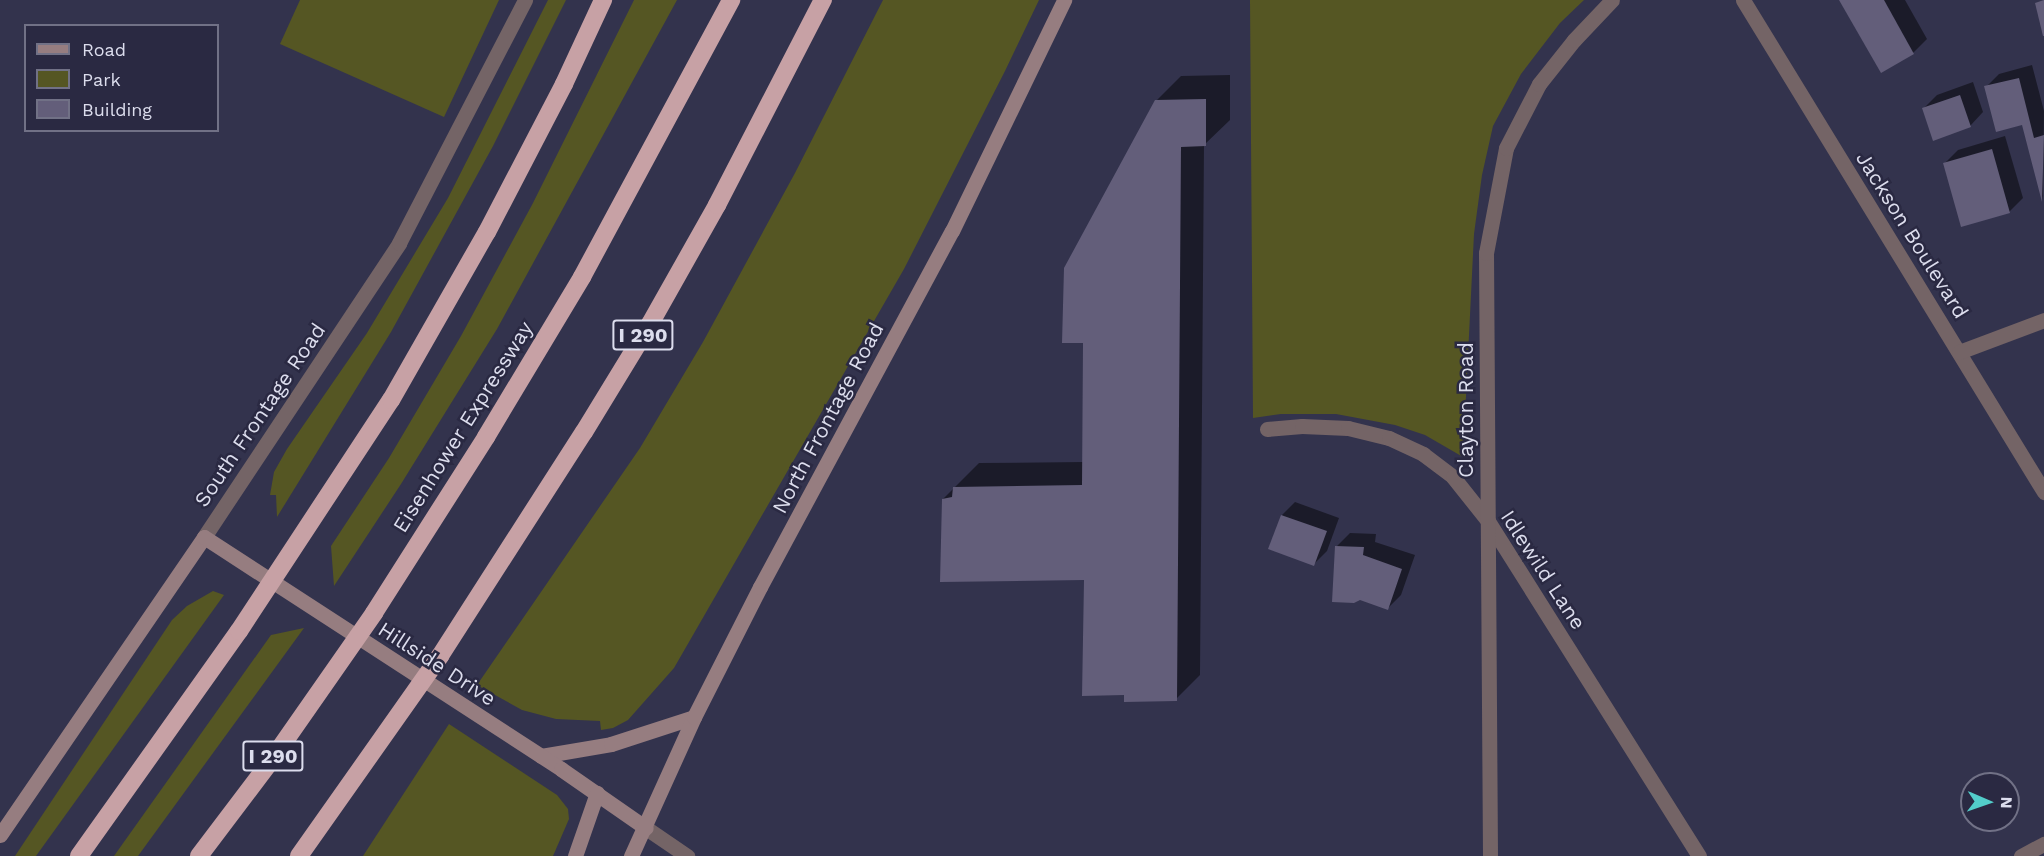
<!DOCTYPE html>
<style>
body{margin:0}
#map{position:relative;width:2044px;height:856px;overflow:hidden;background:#33334d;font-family:"Work Sans",sans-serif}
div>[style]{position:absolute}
.green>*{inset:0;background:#555623}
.shadow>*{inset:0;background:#0007}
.building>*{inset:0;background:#635e7a}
.street>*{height:15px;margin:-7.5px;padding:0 7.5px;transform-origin:7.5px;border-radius:7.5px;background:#746466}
.secondary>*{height:15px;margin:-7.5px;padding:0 7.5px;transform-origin:7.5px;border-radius:7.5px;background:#967d80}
.highway>*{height:18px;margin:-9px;padding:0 9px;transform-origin:9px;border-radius:9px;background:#c7a1a5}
span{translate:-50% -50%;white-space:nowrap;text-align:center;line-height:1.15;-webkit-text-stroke:5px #2a2942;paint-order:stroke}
.shield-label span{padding:2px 4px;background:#2a2942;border:2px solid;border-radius:4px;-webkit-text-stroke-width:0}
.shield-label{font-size:20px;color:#dcdded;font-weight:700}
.street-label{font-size:21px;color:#dcdded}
.legend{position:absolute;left:24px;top:24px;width:195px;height:108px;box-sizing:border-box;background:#2a2942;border:2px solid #717186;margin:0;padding:8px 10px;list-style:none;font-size:18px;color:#dcdded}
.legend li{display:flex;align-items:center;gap:12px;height:30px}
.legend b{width:30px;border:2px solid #717186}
.north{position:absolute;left:1960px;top:772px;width:60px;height:60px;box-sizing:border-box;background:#2a2942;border:2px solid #717186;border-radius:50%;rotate:92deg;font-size:16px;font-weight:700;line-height:24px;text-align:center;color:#dcdded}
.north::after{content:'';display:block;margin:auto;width:21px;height:27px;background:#53cdca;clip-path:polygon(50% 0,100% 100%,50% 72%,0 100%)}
</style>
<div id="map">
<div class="green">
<i style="clip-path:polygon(300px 0,499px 0,444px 117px,280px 44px)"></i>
<i style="clip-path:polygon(548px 0,566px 0,493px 146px,391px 332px,277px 517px,276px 495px,270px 495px,274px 472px,287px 449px,367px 333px,448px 198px)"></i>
<i style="clip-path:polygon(634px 0,677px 0,497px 329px,401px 484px,334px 586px,331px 546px,389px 458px,461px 336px,533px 203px)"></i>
<i style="clip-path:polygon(883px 0,1039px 0,1005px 71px,904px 269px,674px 668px,628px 720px,613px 728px,601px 730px,600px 721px,556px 719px,522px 710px,477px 685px,640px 448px,703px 342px,795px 173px)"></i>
<i style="clip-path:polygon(1250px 0,1584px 0,1560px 23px,1521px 74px,1493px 126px,1482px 175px,1474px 234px,1463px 457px,1425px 435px,1395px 425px,1336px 414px,1281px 414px,1253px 418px)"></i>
<i style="clip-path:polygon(213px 591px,224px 595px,36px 856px,15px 856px,172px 620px,187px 606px)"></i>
<i style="clip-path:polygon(304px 628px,138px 856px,114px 856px,271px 635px)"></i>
<i style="clip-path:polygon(449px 724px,557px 795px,568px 809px,569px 819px,553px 856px,363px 856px)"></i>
</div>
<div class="shadow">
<i style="clip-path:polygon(1841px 0,1905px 0,1927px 39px,1914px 52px,1881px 71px)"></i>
<i style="clip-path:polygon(2032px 65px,2044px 111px,2043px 200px,2024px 124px,1986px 87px,1999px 74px)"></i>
<i style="clip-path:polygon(1230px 75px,1230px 120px,1204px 145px,1200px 675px,1176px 699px,1125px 693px,1086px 579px,943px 499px,979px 463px,1084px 462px,1156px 101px,1181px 76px)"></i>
<i style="clip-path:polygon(1973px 82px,1983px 112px,1970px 126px,1923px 109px,1937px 95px)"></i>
<i style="clip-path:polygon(2005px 136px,2023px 198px,2009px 212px,1945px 163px,1958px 150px)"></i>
<i style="clip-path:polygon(1295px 502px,1339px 518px,1327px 551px,1314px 564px,1282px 515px)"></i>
<i style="clip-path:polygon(1350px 533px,1376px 534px,1375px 542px,1415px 555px,1401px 595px,1388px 608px,1337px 546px)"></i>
</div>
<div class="building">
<i style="clip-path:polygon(1839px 0,1884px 0,1914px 54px,1881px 73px)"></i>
<i style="clip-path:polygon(2044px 0,2044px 36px,2043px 36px,2035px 3px)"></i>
<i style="clip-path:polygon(2019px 78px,2034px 138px,2044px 135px,2042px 202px,2022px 125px,1996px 132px,1984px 86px)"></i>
<i style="clip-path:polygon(1960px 95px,1971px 127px,1933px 141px,1922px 108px)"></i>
<i style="clip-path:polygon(1206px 99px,1206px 146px,1181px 147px,1177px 701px,1124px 702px,1124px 695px,1082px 696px,1084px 580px,940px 582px,942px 499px,952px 497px,953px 487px,1082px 485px,1083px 343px,1062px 343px,1064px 268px,1155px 100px)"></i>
<i style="clip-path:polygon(1992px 149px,2010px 213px,1961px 227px,1943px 163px)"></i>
<i style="clip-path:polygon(1281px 515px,1327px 531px,1314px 566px,1268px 549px)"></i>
<i style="clip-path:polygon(1335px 546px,1364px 547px,1363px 555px,1402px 569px,1388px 610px,1360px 600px,1354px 603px,1332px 602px)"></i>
</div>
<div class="street">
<i style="left:1743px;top:0;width:577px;rotate:58.54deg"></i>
<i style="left:1959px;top:352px;width:91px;rotate:-20.6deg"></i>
<i style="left:1267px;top:429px;width:35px;rotate:-5deg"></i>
<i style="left:1302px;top:426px;width:46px;rotate:2.5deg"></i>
<i style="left:1348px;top:428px;width:42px;rotate:13.7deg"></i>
<i style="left:1389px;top:438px;width:38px;rotate:25deg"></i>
<i style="left:1423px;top:454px;width:38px;rotate:37deg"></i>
<i style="left:1453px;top:477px;width:56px;rotate:51.5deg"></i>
<i style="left:1488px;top:521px;width:396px;rotate:57.8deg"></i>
<i style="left:204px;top:537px;width:353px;rotate:-56.4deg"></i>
<i style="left:399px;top:243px;width:274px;rotate:-62.6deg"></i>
<i style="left:646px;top:828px;width:50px;rotate:34.3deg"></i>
<i style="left:1490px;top:856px;width:603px;rotate:-90.38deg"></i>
<i style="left:1486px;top:253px;width:107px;rotate:-79.2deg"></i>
<i style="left:1506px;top:148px;width:72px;rotate:-62.7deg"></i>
<i style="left:1539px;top:84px;width:56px;rotate:-51.5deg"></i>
<i style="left:1574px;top:40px;width:55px;rotate:-46.5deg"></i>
<i style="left:2021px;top:856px;width:26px;rotate:-28deg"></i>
</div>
<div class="secondary">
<i style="left:541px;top:756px;width:71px;rotate:-9.7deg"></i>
<i style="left:611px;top:744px;width:87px;rotate:-18deg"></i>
<i style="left:0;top:835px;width:361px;rotate:-55.6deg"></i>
<i style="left:204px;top:537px;width:426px;rotate:33deg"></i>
<i style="left:561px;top:769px;width:103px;rotate:34.8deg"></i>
<i style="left:575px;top:856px;width:67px;rotate:-70.8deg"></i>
<i style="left:631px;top:856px;width:153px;rotate:-65.6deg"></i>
<i style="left:694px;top:717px;width:146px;rotate:-63.1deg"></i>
<i style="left:760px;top:587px;width:404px;rotate:-61.7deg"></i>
<i style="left:952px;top:231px;width:257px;rotate:-64.1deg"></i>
</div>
<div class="highway">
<i style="left:79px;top:856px;width:276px;rotate:-54.6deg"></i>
<i style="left:239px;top:631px;width:277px;rotate:-56.7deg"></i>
<i style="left:391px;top:400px;width:193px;rotate:-60.3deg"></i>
<i style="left:487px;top:232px;width:167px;rotate:-62.5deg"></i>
<i style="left:564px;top:84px;width:93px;rotate:-65.1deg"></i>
<i style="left:199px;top:856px;width:123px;rotate:-52.9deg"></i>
<i style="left:273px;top:758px;width:177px;rotate:-55.1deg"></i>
<i style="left:374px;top:613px;width:209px;rotate:-57.5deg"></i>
<i style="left:486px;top:437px;width:187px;rotate:-59deg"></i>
<i style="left:582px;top:277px;width:315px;rotate:-61.7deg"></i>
<i style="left:299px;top:856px;width:245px;rotate:-54.8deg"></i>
<i style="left:440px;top:656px;width:266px;rotate:-57.3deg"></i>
<i style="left:584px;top:432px;width:127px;rotate:-58.6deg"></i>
<i style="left:650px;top:324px;width:137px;rotate:-60.6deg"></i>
<i style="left:717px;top:205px;width:231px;rotate:-62.7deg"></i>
</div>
<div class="shield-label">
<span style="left:643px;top:335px">I 290</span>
<span style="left:273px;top:756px">I 290</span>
</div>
<div class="street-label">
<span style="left:1912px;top:235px;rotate:58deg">Jackson Boulevard</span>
<span style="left:1466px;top:410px;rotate:-90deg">Clayton Road</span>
<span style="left:260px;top:415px;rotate:-56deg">South Frontage Road</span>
<span style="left:828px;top:418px;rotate:-62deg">North Frontage Road</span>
<span style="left:463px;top:427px;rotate:-58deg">Eisenhower Expressway</span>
<span style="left:1543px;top:570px;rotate:57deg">Idlewild Lane</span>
<span style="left:437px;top:664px;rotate:33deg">Hillside Drive</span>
</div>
<ul class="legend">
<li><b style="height:8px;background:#967d80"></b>Road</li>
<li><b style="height:16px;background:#555623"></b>Park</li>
<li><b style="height:16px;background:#635e7a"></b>Building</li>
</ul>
<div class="north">N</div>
</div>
